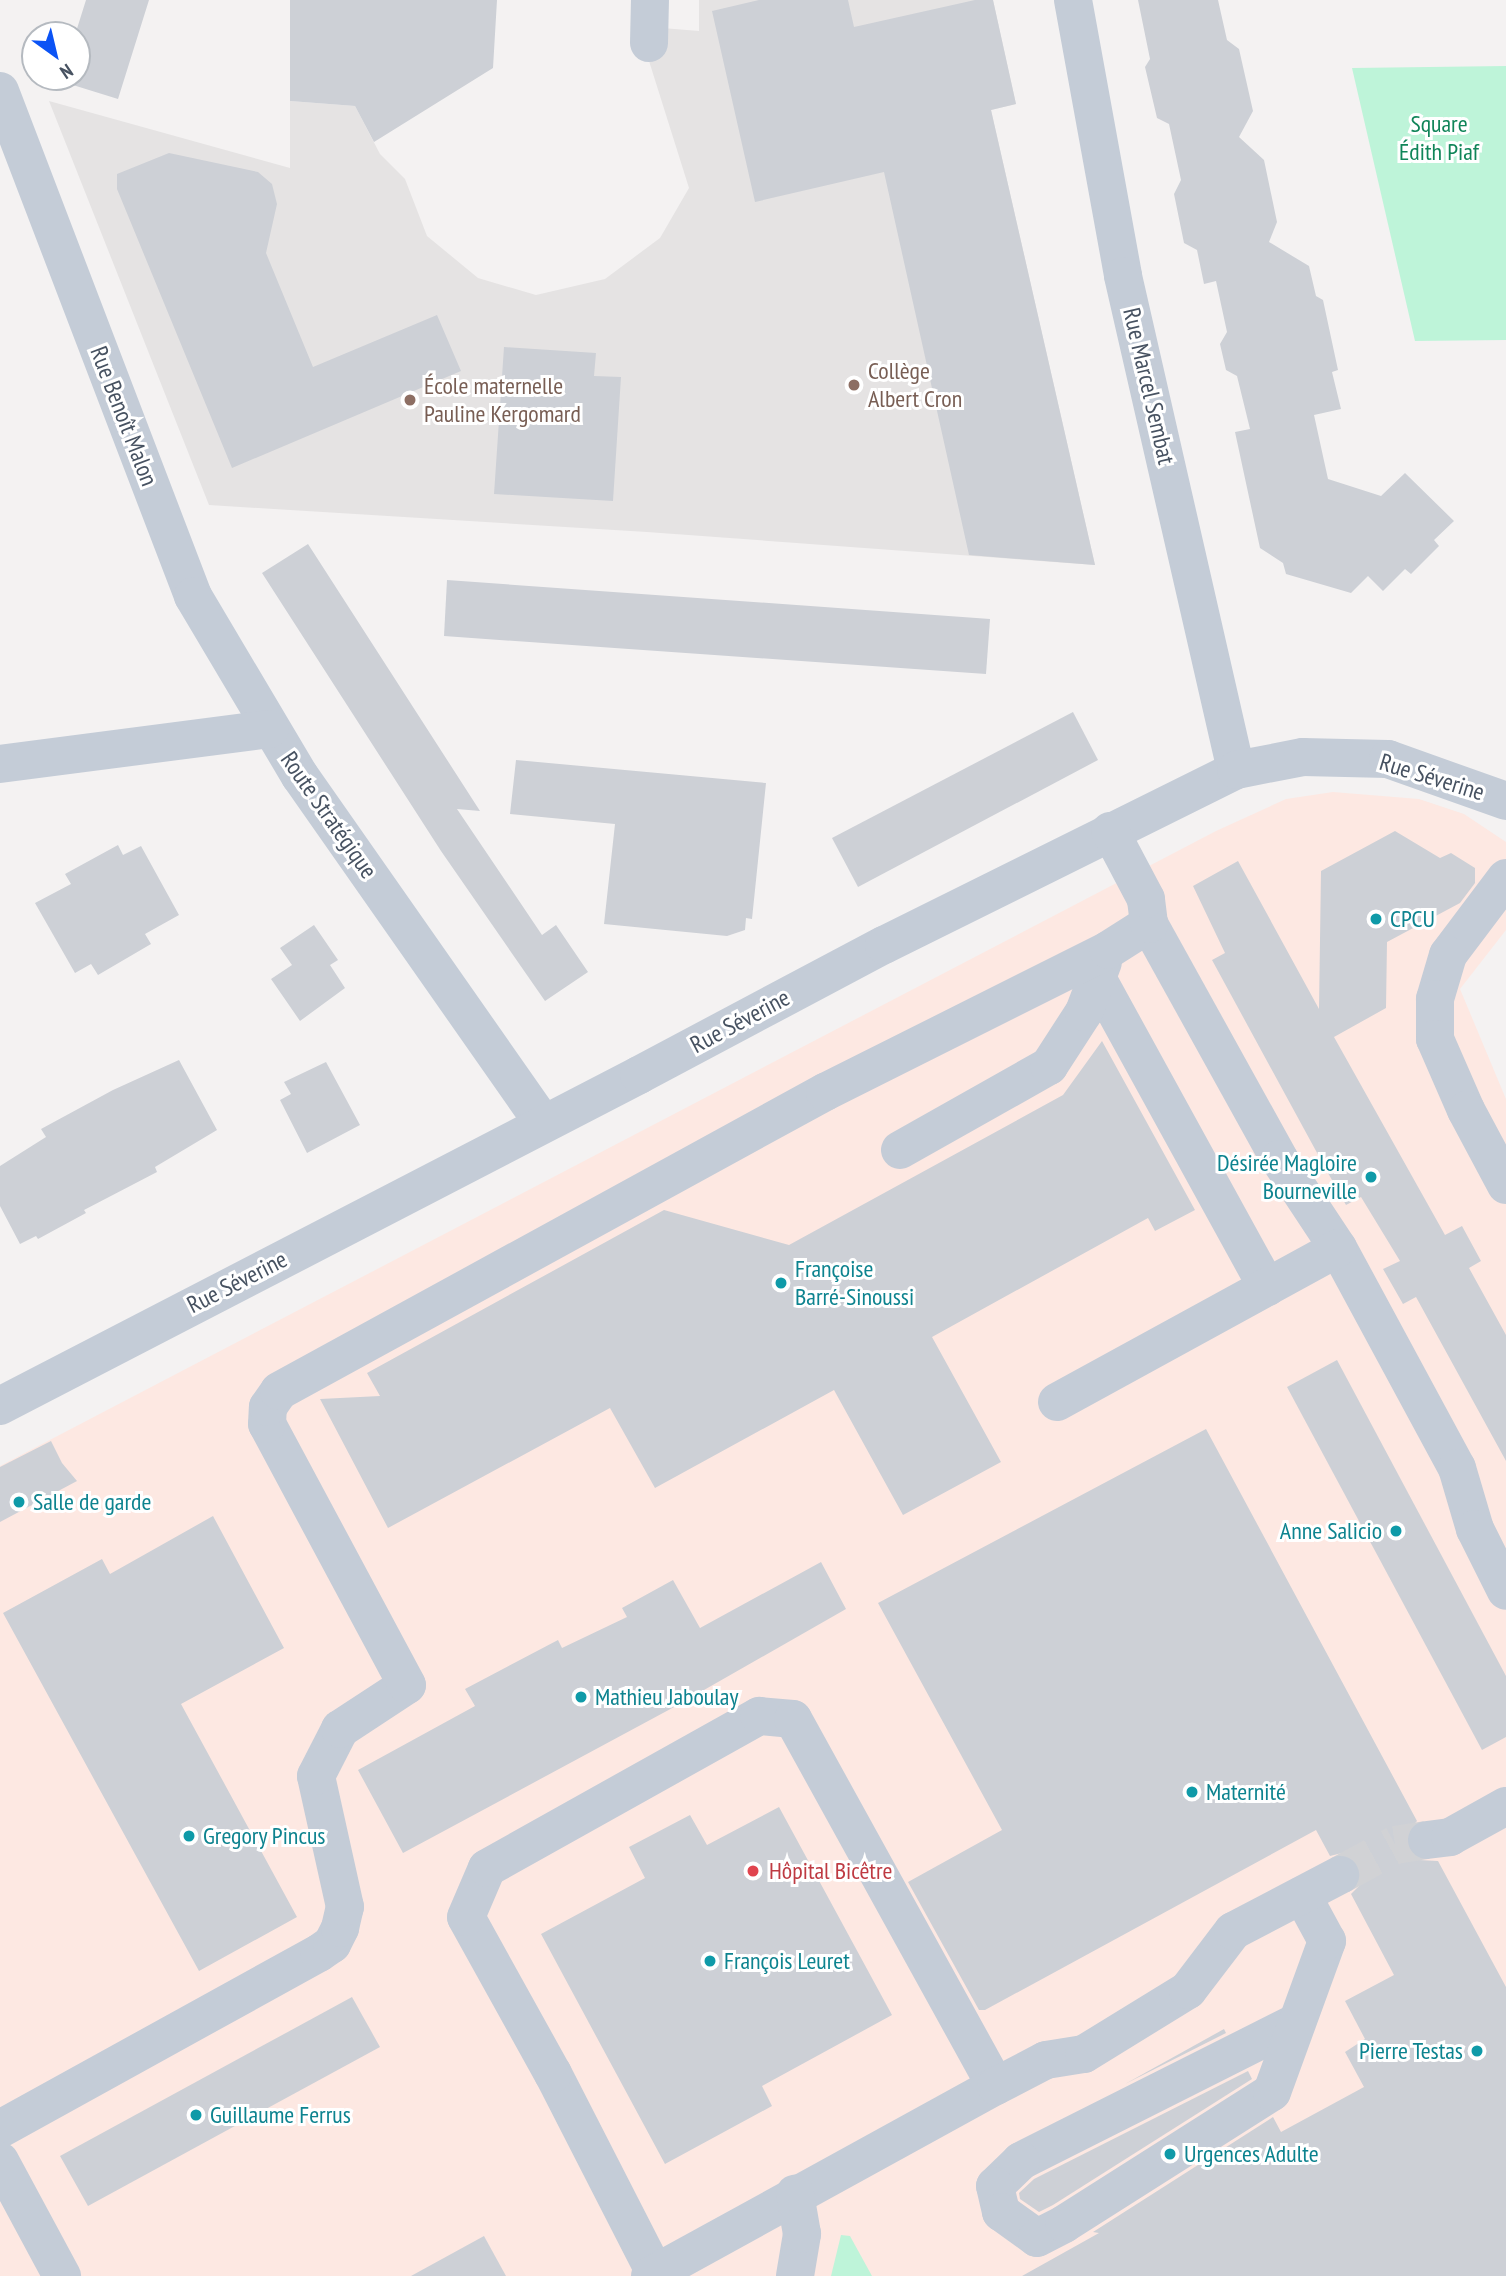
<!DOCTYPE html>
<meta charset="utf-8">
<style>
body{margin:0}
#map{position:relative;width:1506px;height:2276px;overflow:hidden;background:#f4f2f2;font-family:"PT Sans Narrow",sans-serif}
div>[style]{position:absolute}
.education>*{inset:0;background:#e5e3e3}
.medical>*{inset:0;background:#fde8e2}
.green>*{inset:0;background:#bef4d9}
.building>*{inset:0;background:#cdd0d6}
.minor-tunnel>*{height:38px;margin-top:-19px;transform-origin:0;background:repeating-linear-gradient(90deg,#d1d2d5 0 38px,transparent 0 57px)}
.minor>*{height:38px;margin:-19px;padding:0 19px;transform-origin:19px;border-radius:19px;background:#c4ccd7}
.dots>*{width:19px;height:19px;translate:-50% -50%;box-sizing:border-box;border:4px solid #fff;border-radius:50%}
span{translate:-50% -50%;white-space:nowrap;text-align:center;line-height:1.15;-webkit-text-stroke:6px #fff;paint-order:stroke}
.park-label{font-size:24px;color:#108559}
.education-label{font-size:24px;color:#785e54}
.left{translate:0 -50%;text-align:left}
.street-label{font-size:24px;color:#475261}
.culture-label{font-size:24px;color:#0d838f}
.right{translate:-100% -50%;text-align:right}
.health-label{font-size:24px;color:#be3a42}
.north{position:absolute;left:21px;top:21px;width:70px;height:70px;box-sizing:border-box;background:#fff;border:2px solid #b5bac0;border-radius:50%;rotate:146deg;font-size:19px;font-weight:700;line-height:28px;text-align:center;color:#475261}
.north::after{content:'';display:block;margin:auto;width:24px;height:32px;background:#0b53f5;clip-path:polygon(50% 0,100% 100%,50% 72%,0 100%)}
</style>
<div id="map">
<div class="education">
<i style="clip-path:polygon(699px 0,993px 0,1016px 104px,991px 110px,1095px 565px,647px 532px,209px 505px,49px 101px,290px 168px,290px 101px,355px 106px,380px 154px,405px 179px,427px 236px,478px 278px,536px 295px,605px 279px,660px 238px,689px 188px,638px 26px,699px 31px)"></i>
</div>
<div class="medical">
<i style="clip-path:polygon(1333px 792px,1419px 799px,1464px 814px,1506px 842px,1506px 930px,1460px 989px,1506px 1099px,1506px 2276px,0 2276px,0 1466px,1216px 831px,1286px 799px)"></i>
</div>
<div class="green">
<i style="clip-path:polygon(1506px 66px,1506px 340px,1415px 341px,1352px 68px)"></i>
<i style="clip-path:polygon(841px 2235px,850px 2236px,872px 2276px,831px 2276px)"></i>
</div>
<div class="building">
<i style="clip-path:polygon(86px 0,149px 0,118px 99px,60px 81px,62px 77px,77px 77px,75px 35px)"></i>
<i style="clip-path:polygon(290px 0,497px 0,493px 68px,374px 142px,355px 106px,290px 101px)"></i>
<i style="clip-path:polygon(759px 0,848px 0,854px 27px,975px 0,993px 0,1016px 104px,991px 110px,1095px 565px,969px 555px,884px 172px,755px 202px,712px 11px)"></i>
<i style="clip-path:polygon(1138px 0,1218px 0,1227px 40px,1239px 49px,1253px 111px,1239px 137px,1264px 160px,1277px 222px,1269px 242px,1309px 266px,1316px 296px,1323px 300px,1338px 370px,1332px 372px,1341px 409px,1314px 415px,1328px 479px,1381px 496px,1405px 473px,1454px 521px,1434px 540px,1439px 546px,1411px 574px,1405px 569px,1383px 591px,1368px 576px,1351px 593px,1286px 574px,1283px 563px,1260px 548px,1235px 432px,1250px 429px,1237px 376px,1226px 370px,1220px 344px,1227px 332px,1216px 281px,1204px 284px,1197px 250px,1184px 243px,1174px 194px,1181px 180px,1169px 124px,1157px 118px,1145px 67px,1150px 59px)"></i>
<i style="clip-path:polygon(169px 153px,258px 172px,272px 184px,277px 204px,266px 253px,313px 367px,437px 315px,461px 371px,232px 468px,117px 189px,117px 174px)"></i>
<i style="clip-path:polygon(504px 347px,596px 353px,594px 376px,621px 377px,613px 501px,494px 494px)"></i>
<i style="clip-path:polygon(308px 544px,480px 811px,457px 809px,542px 935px,556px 925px,588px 972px,545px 1001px,441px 851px,262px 573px)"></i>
<i style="clip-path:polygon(447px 580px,990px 619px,986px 674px,444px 636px)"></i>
<i style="clip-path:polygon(1073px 712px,1098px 760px,858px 887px,832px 838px)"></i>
<i style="clip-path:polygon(516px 760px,766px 783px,752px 919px,746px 918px,745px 930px,727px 936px,604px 924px,615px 824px,510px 814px)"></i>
<i style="clip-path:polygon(1395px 831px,1440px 858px,1451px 853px,1475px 868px,1475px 883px,1460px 903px,1387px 942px,1386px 1008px,1334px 1037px,1445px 1235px,1462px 1226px,1481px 1261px,1469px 1268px,1506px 1335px,1506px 1461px,1416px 1297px,1403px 1304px,1383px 1269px,1400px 1261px,1361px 1197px,1346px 1205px,1328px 1173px,1212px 960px,1225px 953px,1193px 886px,1238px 861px,1319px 1009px,1321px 871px)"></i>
<i style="clip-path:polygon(118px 845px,123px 855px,141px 846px,179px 915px,145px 934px,151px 944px,98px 975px,91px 964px,75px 973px,35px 903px,71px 884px,65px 874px)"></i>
<i style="clip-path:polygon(314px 925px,338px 960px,330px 965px,345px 988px,300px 1021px,271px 979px,292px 965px,280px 948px)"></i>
<i style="clip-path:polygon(1102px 1041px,1195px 1210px,1155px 1231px,1148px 1218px,932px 1337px,1001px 1462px,903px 1515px,834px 1390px,655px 1488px,610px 1408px,388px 1528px,320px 1399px,380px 1396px,367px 1373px,664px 1210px,789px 1245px,1063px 1095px)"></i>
<i style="clip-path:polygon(179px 1060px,217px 1130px,155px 1167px,157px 1172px,84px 1210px,86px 1213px,38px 1239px,36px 1236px,20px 1244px,0 1206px,0 1166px,46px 1137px,41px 1129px,113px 1090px)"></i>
<i style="clip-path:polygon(326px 1062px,360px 1125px,307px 1153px,280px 1100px,291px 1094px,284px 1082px)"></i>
<i style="clip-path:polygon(1337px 1360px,1506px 1676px,1506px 1737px,1482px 1750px,1287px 1387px)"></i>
<i style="clip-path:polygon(1206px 1429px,1417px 1821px,1407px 1832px,1405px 1843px,1409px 1853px,1419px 1860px,1438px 1861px,1506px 1987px,1506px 2276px,1022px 2276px,1099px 2233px,1093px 2232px,1273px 2117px,1281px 2132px,1364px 2087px,1345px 2052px,1365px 2039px,1345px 2001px,1394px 1975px,1351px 1894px,1359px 1886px,1362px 1877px,1359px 1864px,1352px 1857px,1342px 1853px,1330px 1856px,1316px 1830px,985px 2010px,979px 2010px,908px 1882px,1002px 1830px,878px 1603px)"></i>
<i style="clip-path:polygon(51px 1441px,62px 1463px,77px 1481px,0 1522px,0 1467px)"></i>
<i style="clip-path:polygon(213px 1516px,284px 1648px,181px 1704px,297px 1917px,199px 1971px,3px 1613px,102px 1559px,110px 1574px)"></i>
<i style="clip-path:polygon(821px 1562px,846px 1609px,676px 1706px,403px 1853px,358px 1770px,475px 1706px,465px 1689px,558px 1640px,562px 1648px,627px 1617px,622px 1608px,673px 1580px,700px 1628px)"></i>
<i style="clip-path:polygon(779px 1807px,892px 2015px,762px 2086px,772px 2106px,665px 2164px,541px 1934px,645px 1878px,629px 1847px,690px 1815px,707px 1845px)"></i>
<i style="clip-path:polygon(352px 1997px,380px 2047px,88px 2206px,60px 2156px)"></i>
<i style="clip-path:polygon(1224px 2029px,1226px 2033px,1125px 2084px)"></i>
<i style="clip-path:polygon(1248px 2071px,1252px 2079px,1053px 2205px,1039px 2212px,1020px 2199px,1019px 2193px,1034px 2179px)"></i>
<i style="clip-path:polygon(484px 2236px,506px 2276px,411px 2276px)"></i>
</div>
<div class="minor-tunnel">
<i style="left:1340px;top:1875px;width:63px;rotate:-28.6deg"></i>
<i style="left:1395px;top:1845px;width:32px;rotate:-9deg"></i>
</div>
<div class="minor">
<i style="left:1073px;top:0;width:280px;rotate:79.7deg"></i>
<i style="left:1123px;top:276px;width:507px;rotate:77.12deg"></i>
<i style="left:649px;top:43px;width:43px;rotate:-88.7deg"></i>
<i style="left:0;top:91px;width:541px;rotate:69.08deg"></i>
<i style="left:193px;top:596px;width:209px;rotate:59.3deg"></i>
<i style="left:300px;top:776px;width:424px;rotate:55deg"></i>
<i style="left:0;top:764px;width:272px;rotate:-7.4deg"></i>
<i style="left:1506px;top:878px;width:96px;rotate:127deg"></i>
<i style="left:1448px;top:955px;width:46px;rotate:106.5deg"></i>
<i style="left:1435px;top:999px;width:40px;rotate:90deg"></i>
<i style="left:1435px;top:1039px;width:77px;rotate:66.4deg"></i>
<i style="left:1466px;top:1110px;width:85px;rotate:61.9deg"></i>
<i style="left:1149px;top:924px;width:269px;rotate:61deg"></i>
<i style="left:1279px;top:1159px;width:107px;rotate:56.5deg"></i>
<i style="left:1338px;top:1248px;width:250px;rotate:61.6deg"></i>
<i style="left:1457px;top:1468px;width:64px;rotate:73.6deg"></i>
<i style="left:1475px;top:1529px;width:69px;rotate:63.4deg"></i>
<i style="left:1097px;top:978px;width:353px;rotate:61.2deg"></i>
<i style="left:900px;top:1150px;width:171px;rotate:-29.4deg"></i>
<i style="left:1049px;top:1066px;width:64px;rotate:-57.1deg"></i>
<i style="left:1084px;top:1012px;width:53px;rotate:-69.2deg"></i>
<i style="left:1057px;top:1402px;width:320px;rotate:-28.7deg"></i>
<i style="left:0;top:1406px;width:720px;rotate:-27.38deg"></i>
<i style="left:639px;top:1075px;width:277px;rotate:-28deg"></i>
<i style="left:884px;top:945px;width:393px;rotate:-26.4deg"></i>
<i style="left:1236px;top:770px;width:68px;rotate:-11deg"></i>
<i style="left:1303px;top:757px;width:85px;rotate:1.3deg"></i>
<i style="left:1388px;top:759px;width:125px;rotate:19.6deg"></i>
<i style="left:1427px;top:1840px;width:23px;rotate:-7deg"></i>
<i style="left:1450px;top:1837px;width:64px;rotate:-29deg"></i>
<i style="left:1295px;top:2023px;width:307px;rotate:153.3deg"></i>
<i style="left:1021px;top:2161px;width:36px;rotate:136deg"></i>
<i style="left:995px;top:2186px;width:27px;rotate:77deg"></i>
<i style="left:1001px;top:2212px;width:44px;rotate:35.8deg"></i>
<i style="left:1037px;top:2238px;width:30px;rotate:-27deg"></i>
<i style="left:1064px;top:2224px;width:246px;rotate:-32.4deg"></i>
<i style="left:1272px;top:2092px;width:161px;rotate:-70deg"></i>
<i style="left:1327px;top:1941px;width:52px;rotate:-118.5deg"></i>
<i style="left:0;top:2129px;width:364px;rotate:-28.9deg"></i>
<i style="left:319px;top:1953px;width:16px;rotate:-35deg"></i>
<i style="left:332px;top:1944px;width:18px;rotate:-63deg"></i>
<i style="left:340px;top:1928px;width:22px;rotate:-77deg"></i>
<i style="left:345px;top:1907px;width:134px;rotate:-102.5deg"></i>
<i style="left:316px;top:1776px;width:53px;rotate:-62.9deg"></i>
<i style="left:340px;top:1729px;width:80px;rotate:-33.3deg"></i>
<i style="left:407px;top:1685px;width:296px;rotate:-118.2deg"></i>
<i style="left:267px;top:1424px;width:17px;rotate:-87deg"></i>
<i style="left:268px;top:1407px;width:19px;rotate:-55deg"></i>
<i style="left:279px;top:1391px;width:623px;rotate:-28.71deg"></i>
<i style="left:825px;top:1092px;width:317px;rotate:-26.6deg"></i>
<i style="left:1108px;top:950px;width:49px;rotate:-32.4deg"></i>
<i style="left:1149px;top:924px;width:25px;rotate:-97deg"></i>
<i style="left:1146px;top:899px;width:77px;rotate:-117.9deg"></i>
<i style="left:0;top:2161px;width:131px;rotate:61.7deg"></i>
<i style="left:655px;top:2273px;width:224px;rotate:-117.1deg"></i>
<i style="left:553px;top:2074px;width:179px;rotate:-119deg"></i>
<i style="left:466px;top:1917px;width:53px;rotate:-66.8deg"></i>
<i style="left:487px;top:1868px;width:312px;rotate:-29.2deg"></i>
<i style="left:759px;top:1716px;width:34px;rotate:5deg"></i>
<i style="left:793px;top:1719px;width:419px;rotate:61.1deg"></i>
<i style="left:650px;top:2276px;width:395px;rotate:-28.8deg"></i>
<i style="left:996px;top:2086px;width:56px;rotate:-27.5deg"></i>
<i style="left:1046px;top:2060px;width:38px;rotate:-9deg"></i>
<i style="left:1084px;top:2054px;width:122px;rotate:-31.6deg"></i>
<i style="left:1188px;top:1990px;width:74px;rotate:-52.7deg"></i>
<i style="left:1233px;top:1931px;width:121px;rotate:-27.6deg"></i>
<i style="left:795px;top:2276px;width:43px;rotate:-80.5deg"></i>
<i style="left:802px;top:2234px;width:41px;rotate:-99.9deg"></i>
</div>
<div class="dots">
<i style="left:854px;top:385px;background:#8d6e63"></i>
<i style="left:410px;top:400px;background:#8d6e63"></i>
<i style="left:1376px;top:919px;background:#0f9aa8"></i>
<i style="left:1371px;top:1177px;background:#0f9aa8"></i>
<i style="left:781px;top:1283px;background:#0f9aa8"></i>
<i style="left:19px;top:1502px;background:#0f9aa8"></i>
<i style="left:1396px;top:1531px;background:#0f9aa8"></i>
<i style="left:581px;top:1697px;background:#0f9aa8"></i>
<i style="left:1192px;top:1792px;background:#0f9aa8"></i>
<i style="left:189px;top:1836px;background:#0f9aa8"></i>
<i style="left:753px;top:1871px;background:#e0444e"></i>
<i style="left:710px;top:1961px;background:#0f9aa8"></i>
<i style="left:1477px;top:2051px;background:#0f9aa8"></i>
<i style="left:196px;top:2115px;background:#0f9aa8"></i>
<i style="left:1170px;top:2154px;background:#0f9aa8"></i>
</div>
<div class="park-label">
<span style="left:1439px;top:138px">Square<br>Édith Piaf</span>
</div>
<div class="education-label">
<span class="left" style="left:868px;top:385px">Collège<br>Albert Cron</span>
<span class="left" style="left:424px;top:400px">École maternelle<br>Pauline Kergomard</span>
</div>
<div class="street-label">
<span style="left:1149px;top:386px;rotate:77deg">Rue Marcel Sembat</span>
<span style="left:124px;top:416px;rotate:69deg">Rue Benoît Malon</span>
<span style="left:1432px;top:777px;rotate:17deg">Rue Séverine</span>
<span style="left:329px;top:815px;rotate:55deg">Route Stratégique</span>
<span style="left:740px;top:1021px;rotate:-28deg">Rue Séverine</span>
<span style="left:237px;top:1282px;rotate:-27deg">Rue Séverine</span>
</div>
<div class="culture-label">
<span class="left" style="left:1390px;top:919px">CPCU</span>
<span class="right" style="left:1357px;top:1177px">Désirée Magloire<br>Bourneville</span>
<span class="left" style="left:795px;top:1283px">Françoise<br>Barré-Sinoussi</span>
<span class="left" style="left:33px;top:1502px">Salle de garde</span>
<span class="right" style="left:1382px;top:1531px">Anne Salicio</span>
<span class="left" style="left:595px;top:1697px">Mathieu Jaboulay</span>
<span class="left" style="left:1206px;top:1792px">Maternité</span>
<span class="left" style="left:203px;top:1836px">Gregory Pincus</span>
<span class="left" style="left:724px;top:1961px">François Leuret</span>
<span class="right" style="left:1463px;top:2051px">Pierre Testas</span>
<span class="left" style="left:210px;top:2115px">Guillaume Ferrus</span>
<span class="left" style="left:1184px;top:2154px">Urgences Adulte</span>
</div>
<div class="health-label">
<span class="left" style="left:769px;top:1871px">Hôpital Bicêtre</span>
</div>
<div class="north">N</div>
</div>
